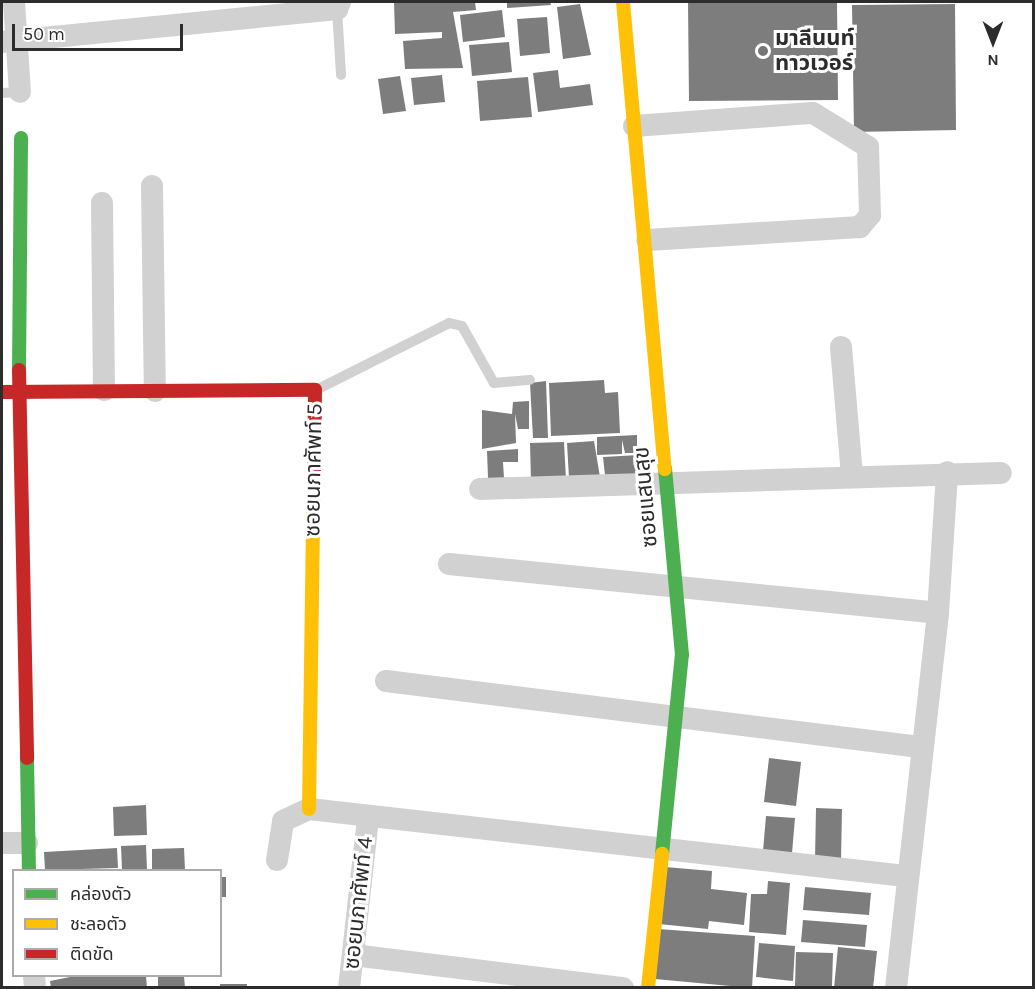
<!DOCTYPE html>
<meta charset="utf-8">
<style>
body{margin:0}
#map{position:relative;width:1035px;height:989px;overflow:hidden;background:#fff;font-family:Karla,"Noto Sans Thai",sans-serif}
div>[style]{position:absolute}
.building>*{inset:0;background:#7d7d7d}
.lane>*{height:10px;margin:-5px;padding:0 5px;transform-origin:5px;border-radius:5px;background:#d1d1d1}
.street>*{height:22px;margin:-11px;padding:0 11px;transform-origin:11px;border-radius:11px;background:#d1d1d1}
.fast>*{height:14px;margin:-7px;padding:0 7px;transform-origin:7px;border-radius:7px;background:#4caf50}
.slow>*{height:14px;margin:-7px;padding:0 7px;transform-origin:7px;border-radius:7px;background:#ffc107}
.jam>*{height:14px;margin:-7px;padding:0 7px;transform-origin:7px;border-radius:7px;background:#c62828}
.dots>*{width:16px;height:16px;translate:-50% -50%;box-sizing:border-box;border:3px solid #fff;border-radius:50%}
span{translate:-50% -50%;white-space:nowrap;text-align:center;line-height:1.15;-webkit-text-stroke:6px #fff;paint-order:stroke}
.poi-label{font-size:22px;color:#2c2c2c;font-weight:700}
.left{translate:0 -50%;text-align:left}
.street-label{font-size:22px;color:#2c2c2c}
.frame{position:absolute;inset:0;border:3px solid #2c2c2c;pointer-events:none}
.legend{position:absolute;left:12px;top:869px;width:210px;height:108px;box-sizing:border-box;background:#fff;border:2px solid #ababab;margin:0;padding:8px 10px;list-style:none;font-size:18px;color:#2c2c2c}
.legend li{display:flex;align-items:center;gap:12px;height:30px}
.legend b{width:30px;border:2px solid #ababab}
.north{position:absolute;left:963px;top:12px;width:60px;height:60px;-webkit-text-stroke:4px #fff;paint-order:stroke;rotate:180deg;font-size:16px;font-weight:700;line-height:24px;text-align:center;color:#2c2c2c}
.north::after{content:'';display:block;margin:auto;width:21px;height:27px;background:#2c2c2c;clip-path:polygon(50% 0,100% 100%,50% 72%,0 100%)}
.scale{position:absolute;left:12px;top:24px;width:171px;height:27px;box-sizing:border-box;border:3px solid #2c2c2c;border-top:0;padding-left:8px;font-size:18px;line-height:21px;white-space:nowrap;color:#2c2c2c;-webkit-text-stroke:4px #fff;paint-order:stroke}
</style>
<div id="map">
<div class="building">
<i style="clip-path:polygon(394px 2px,475px 2px,476px 10px,453px 12px,463px 68px,405px 69px,403px 41px,442px 38px,442px 32px,395px 34px)"></i>
<i style="clip-path:polygon(507px 2px,550px 2px,551px 5px,507px 8px)"></i>
<i style="clip-path:polygon(688px 2px,837px 2px,838px 100px,689px 101px)"></i>
<i style="clip-path:polygon(580px 4px,591px 55px,563px 59px,557px 7px)"></i>
<i style="clip-path:polygon(955px 4px,956px 130px,854px 132px,852px 5px)"></i>
<i style="clip-path:polygon(502px 10px,505px 37px,463px 42px,460px 15px)"></i>
<i style="clip-path:polygon(547px 17px,550px 53px,520px 56px,517px 19px)"></i>
<i style="clip-path:polygon(509px 42px,512px 72px,472px 76px,469px 45px)"></i>
<i style="clip-path:polygon(558px 70px,560px 88px,590px 84px,593px 105px,538px 112px,533px 73px)"></i>
<i style="clip-path:polygon(442px 75px,445px 102px,414px 105px,411px 78px)"></i>
<i style="clip-path:polygon(400px 76px,406px 111px,383px 114px,378px 79px)"></i>
<i style="clip-path:polygon(528px 77px,532px 117px,480px 121px,477px 81px)"></i>
<i style="clip-path:polygon(604px 380px,605px 393px,618px 392px,620px 433px,551px 436px,549px 383px)"></i>
<i style="clip-path:polygon(546px 381px,548px 438px,533px 438px,530px 383px)"></i>
<i style="clip-path:polygon(529px 401px,529px 429px,518px 429px,515px 414px,516px 443px,482px 449px,482px 410px,512px 414px,513px 402px)"></i>
<i style="clip-path:polygon(637px 435px,637px 453px,625px 453px,622px 440px,622px 454px,597px 455px,597px 437px)"></i>
<i style="clip-path:polygon(594px 441px,600px 477px,569px 478px,567px 443px)"></i>
<i style="clip-path:polygon(564px 442px,566px 480px,531px 481px,530px 443px)"></i>
<i style="clip-path:polygon(518px 449px,518px 462px,503px 462px,504px 478px,488px 478px,487px 451px)"></i>
<i style="clip-path:polygon(639px 455px,639px 475px,605px 475px,603px 457px)"></i>
<i style="clip-path:polygon(769px 758px,801px 762px,796px 806px,764px 802px)"></i>
<i style="clip-path:polygon(146px 805px,147px 835px,114px 836px,113px 807px)"></i>
<i style="clip-path:polygon(816px 808px,842px 809px,841px 860px,815px 859px)"></i>
<i style="clip-path:polygon(766px 816px,795px 818px,792px 853px,763px 851px)"></i>
<i style="clip-path:polygon(146px 845px,147px 870px,122px 870px,121px 846px)"></i>
<i style="clip-path:polygon(117px 848px,118px 868px,45px 870px,44px 852px)"></i>
<i style="clip-path:polygon(184px 848px,185px 870px,152px 870px,152px 849px)"></i>
<i style="clip-path:polygon(665px 867px,712px 871px,711px 889px,747px 893px,744px 925px,709px 921px,708px 929px,659px 924px)"></i>
<i style="clip-path:polygon(220px 877px,226px 877px,226px 897px,220px 897px)"></i>
<i style="clip-path:polygon(768px 881px,790px 883px,786px 935px,749px 932px,751px 894px,767px 894px)"></i>
<i style="clip-path:polygon(805px 887px,871px 893px,869px 915px,803px 910px)"></i>
<i style="clip-path:polygon(803px 920px,867px 925px,865px 947px,801px 942px)"></i>
<i style="clip-path:polygon(658px 929px,755px 936px,752px 988px,655px 979px)"></i>
<i style="clip-path:polygon(759px 943px,795px 946px,793px 981px,756px 977px)"></i>
<i style="clip-path:polygon(838px 947px,877px 951px,873px 988px,834px 988px)"></i>
<i style="clip-path:polygon(796px 952px,833px 953px,832px 987px,795px 986px)"></i>
<i style="clip-path:polygon(75px 976px,146px 976px,147px 988px,51px 988px,50px 981px)"></i>
<i style="clip-path:polygon(158px 976px,184px 976px,185px 988px,158px 988px)"></i>
<i style="clip-path:polygon(220px 984px,247px 984px,247px 988px,220px 988px)"></i>
</div>
<div class="lane">
<i style="left:337px;top:9px;width:66px;rotate:86.5deg"></i>
<i style="left:2px;top:93px;width:18px;rotate:-3deg"></i>
<i style="left:318px;top:389px;width:147px;rotate:-26.7deg"></i>
<i style="left:449px;top:323px;width:13px;rotate:13deg"></i>
<i style="left:462px;top:326px;width:65px;rotate:60.7deg"></i>
<i style="left:494px;top:383px;width:36px;rotate:-5deg"></i>
</div>
<div class="street">
<i style="left:14px;top:2px;width:90px;rotate:86.2deg"></i>
<i style="left:2px;top:42px;width:337px;rotate:-5.6deg"></i>
<i style="left:337px;top:9px;width:8px;rotate:-67deg"></i>
<i style="left:634px;top:126px;width:179px;rotate:-4.2deg"></i>
<i style="left:813px;top:113px;width:65px;rotate:31.7deg"></i>
<i style="left:868px;top:147px;width:68px;rotate:88.3deg"></i>
<i style="left:870px;top:215px;width:16px;rotate:130deg"></i>
<i style="left:860px;top:227px;width:213px;rotate:176.5deg"></i>
<i style="left:152px;top:186px;width:205px;rotate:89.2deg"></i>
<i style="left:102px;top:203px;width:187px;rotate:89.4deg"></i>
<i style="left:841px;top:347px;width:128px;rotate:85.1deg"></i>
<i style="left:480px;top:489px;width:521px;rotate:-1.76deg"></i>
<i style="left:449px;top:564px;width:491px;rotate:5.7deg"></i>
<i style="left:386px;top:681px;width:538px;rotate:7.05deg"></i>
<i style="left:2px;top:843px;width:25px"></i>
<i style="left:277px;top:860px;width:39px;rotate:-81deg"></i>
<i style="left:283px;top:821px;width:29px;rotate:-25deg"></i>
<i style="left:309px;top:809px;width:600px;rotate:6.41deg"></i>
<i style="left:353px;top:955px;width:272px;rotate:7deg"></i>
<i style="left:34px;top:976px;width:12px;rotate:85deg"></i>
<i style="left:349px;top:988px;width:171px;rotate:-83.6deg"></i>
<i style="left:896px;top:988px;width:377px;rotate:-83.6deg"></i>
<i style="left:938px;top:613px;width:141px;rotate:-86.3deg"></i>
</div>
<div class="fast">
<i style="left:19px;top:370px;width:232px;rotate:-89.5deg"></i>
<i style="left:27px;top:758px;width:112px;rotate:89deg"></i>
<i style="left:662px;top:854px;width:200px;rotate:-84.3deg"></i>
<i style="left:682px;top:655px;width:187px;rotate:-95.2deg"></i>
</div>
<div class="slow">
<i style="left:623px;top:2px;width:469px;rotate:84.9deg"></i>
<i style="left:309px;top:809px;width:339px;rotate:-89.2deg"></i>
<i style="left:648px;top:988px;width:135px;rotate:-84deg"></i>
</div>
<div class="jam">
<i style="left:19px;top:370px;width:388px;rotate:88.8deg"></i>
<i style="left:2px;top:392px;width:313px;rotate:-0.4deg"></i>
<i style="left:315px;top:390px;width:80px;rotate:90.7deg"></i>
</div>
<div class="dots">
<i style="left:763px;top:51px;background:#767676"></i>
</div>
<div class="poi-label">
<span class="left" style="left:775px;top:51px">มาลีนนท์<br>ทาวเวอร์</span>
</div>
<div class="street-label">
<span style="left:314px;top:470px;rotate:-89deg">ซอยนภาศัพท์ 5</span>
<span style="left:646px;top:497px;rotate:-95deg">ซอยแสนสุข</span>
<span style="left:359px;top:903px;rotate:-84deg">ซอยนภาศัพท์ 4</span>
</div>
<div class="frame"></div>
<ul class="legend">
<li><b style="height:8px;background:#4caf50"></b>คล่องตัว</li>
<li><b style="height:8px;background:#ffc107"></b>ชะลอตัว</li>
<li><b style="height:8px;background:#c62828"></b>ติดขัด</li>
</ul>
<div class="north">N</div>
<div class="scale">50 m</div>
</div>
